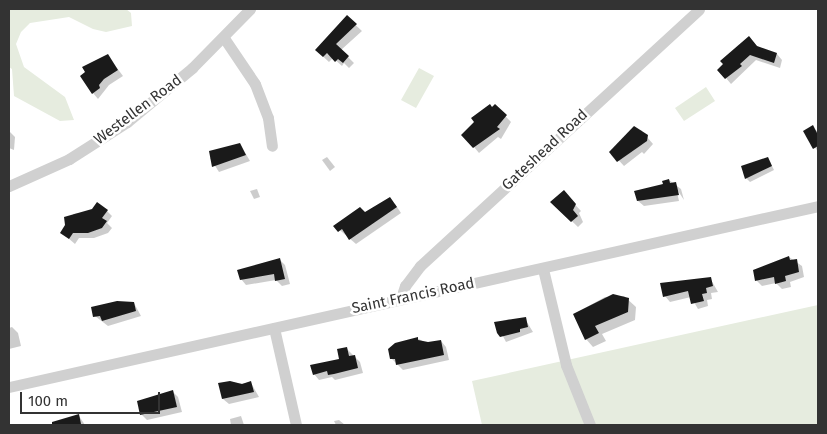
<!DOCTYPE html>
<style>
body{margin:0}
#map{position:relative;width:827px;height:434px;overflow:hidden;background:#fff;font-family:"Fira Sans",sans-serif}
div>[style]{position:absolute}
.green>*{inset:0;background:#e6ecdf}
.shadow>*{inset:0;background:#0003}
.building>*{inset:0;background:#1a1a1a}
.minor>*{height:11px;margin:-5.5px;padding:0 5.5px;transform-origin:5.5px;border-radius:5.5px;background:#d0d0d0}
span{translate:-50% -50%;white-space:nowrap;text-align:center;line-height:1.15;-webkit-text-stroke:5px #fff;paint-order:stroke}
.street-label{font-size:15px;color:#333}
.frame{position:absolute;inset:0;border:10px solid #333;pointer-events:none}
.scale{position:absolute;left:20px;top:392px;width:140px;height:22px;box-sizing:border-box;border:2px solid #333;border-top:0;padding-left:6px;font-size:15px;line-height:18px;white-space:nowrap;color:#333;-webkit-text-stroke:4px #fff;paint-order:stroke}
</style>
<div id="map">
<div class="green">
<i style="clip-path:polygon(9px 9px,126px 9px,131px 13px,132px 26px,106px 32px,93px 29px,69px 17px,30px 23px,21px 32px,16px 44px,24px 67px,65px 97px,74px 120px,60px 121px,14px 96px,12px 69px,9px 67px)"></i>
<i style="clip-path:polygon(419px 68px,434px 76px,416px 108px,401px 100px)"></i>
<i style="clip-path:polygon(706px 87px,715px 101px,684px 121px,675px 108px)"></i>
<i style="clip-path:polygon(818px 305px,818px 425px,482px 425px,472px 381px)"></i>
</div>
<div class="shadow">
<i style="clip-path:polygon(347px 17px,362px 31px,341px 50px,354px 63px,349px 68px,344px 63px,342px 66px,333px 58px,329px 62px,316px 50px)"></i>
<i style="clip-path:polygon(749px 38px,759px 48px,777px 54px,782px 60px,780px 68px,756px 60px,731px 84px,726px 78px)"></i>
<i style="clip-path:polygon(108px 56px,123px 76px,109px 85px,98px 99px,93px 93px)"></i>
<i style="clip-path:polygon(495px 105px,511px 122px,501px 139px,498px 137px,479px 153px,474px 147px,476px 122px,473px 118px)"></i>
<i style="clip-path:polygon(812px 127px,818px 132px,818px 152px,805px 131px)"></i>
<i style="clip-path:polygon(641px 130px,653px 144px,644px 154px,642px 152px,624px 166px,611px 152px)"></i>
<i style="clip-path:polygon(9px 131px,15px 137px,14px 150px,9px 148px)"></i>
<i style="clip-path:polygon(240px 144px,250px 161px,219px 172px,210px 158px)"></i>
<i style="clip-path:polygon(327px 157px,335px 167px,330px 171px,322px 160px)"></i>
<i style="clip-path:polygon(768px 158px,774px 170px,750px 182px,746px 178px)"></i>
<i style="clip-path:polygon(669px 180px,681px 189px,684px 200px,676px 188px,679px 201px,644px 206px,638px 201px)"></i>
<i style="clip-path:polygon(257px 189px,260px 197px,254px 199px,250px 191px)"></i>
<i style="clip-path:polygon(569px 198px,581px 211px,579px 213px,583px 222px,578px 227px,552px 202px)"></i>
<i style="clip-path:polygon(395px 204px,401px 213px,356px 244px,335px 226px)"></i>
<i style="clip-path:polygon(92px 211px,107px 211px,112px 216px,107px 223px,112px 228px,108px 233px,94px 238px,79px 238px,75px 244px,61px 232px,73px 218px,73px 214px)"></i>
<i style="clip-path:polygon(789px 257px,802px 266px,804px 277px,790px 282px,791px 287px,782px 289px,776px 283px,762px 286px,757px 281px,754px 271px)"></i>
<i style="clip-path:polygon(279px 259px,285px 265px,290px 284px,282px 286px,276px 280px,246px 285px,241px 279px)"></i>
<i style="clip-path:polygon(710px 278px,718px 292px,711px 293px,712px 299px,707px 300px,708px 306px,698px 309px,691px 297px,670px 302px,665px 296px)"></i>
<i style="clip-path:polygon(624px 296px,636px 307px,635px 320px,602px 334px,606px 341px,593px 347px,586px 339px,574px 314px,605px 297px)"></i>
<i style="clip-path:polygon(134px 303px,141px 316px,108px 326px,95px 316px)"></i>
<i style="clip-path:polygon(509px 319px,512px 322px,525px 319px,533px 332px,506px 342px,496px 323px)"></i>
<i style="clip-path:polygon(12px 327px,18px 333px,21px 346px,9px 349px,9px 328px)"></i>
<i style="clip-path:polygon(417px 338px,428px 344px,441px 341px,446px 347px,449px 360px,403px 370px,392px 359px)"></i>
<i style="clip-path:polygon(346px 348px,360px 362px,363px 373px,335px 380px,332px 377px,319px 380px,314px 374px,340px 360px)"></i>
<i style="clip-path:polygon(251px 383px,259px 397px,229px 404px,223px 399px,220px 385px)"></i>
<i style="clip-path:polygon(173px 392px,178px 397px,182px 412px,147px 420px,141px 414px)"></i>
<i style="clip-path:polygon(79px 416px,85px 425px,56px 425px,55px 423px)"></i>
<i style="clip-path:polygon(241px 416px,244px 425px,231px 425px,230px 419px)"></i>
<i style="clip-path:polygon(339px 420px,345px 425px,336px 425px,334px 421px)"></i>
</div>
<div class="building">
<i style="clip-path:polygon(347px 15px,357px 24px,336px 44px,349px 56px,343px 63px,338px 59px,335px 62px,327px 53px,323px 57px,315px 50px)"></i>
<i style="clip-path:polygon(749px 36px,757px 46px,777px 53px,774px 63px,750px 55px,740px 64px,742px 66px,725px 79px,717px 70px,723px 64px,720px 61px)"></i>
<i style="clip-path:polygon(108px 54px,118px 70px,104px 79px,99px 85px,100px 88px,92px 94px,80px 76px,85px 72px,82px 67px)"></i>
<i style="clip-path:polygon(490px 104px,492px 107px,495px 104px,507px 115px,497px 127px,500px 129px,473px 148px,461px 135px,474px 122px,471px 118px)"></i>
<i style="clip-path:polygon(813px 125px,818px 135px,818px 146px,813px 149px,803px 131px)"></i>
<i style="clip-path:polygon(634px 126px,648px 135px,647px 141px,617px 162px,609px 152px)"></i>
<i style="clip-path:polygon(240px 143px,246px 155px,212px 167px,209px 151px)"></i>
<i style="clip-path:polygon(768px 157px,772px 166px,745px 179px,741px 166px)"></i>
<i style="clip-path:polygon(669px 179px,670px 183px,676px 182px,679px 195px,637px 201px,634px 191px,663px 184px,662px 181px)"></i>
<i style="clip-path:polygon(564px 190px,576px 204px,573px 210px,578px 216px,571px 222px,550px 202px)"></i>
<i style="clip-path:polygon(390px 197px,397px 207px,349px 240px,342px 229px,338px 232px,333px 226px,360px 207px,365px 212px)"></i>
<i style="clip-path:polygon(97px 202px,108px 210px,102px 218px,107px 221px,102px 228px,88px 233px,73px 233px,69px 239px,60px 233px,65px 225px,64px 217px,92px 209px)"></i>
<i style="clip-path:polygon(789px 256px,790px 260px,797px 259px,799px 272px,785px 276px,786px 281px,775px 284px,774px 277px,755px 281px,753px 270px)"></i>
<i style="clip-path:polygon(280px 258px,285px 279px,275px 281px,274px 274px,240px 280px,237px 270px)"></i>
<i style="clip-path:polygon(711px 277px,713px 286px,706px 288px,707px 293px,702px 294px,704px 301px,691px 304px,688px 291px,663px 297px,660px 283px)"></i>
<i style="clip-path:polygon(613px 294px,629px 298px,628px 312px,595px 326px,599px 333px,585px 340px,573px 314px)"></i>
<i style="clip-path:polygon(117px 301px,134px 302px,136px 311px,102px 321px,100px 316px,93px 317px,91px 307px)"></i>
<i style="clip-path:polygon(526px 317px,528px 327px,520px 329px,520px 332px,500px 337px,497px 333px,494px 322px)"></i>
<i style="clip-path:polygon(418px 337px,418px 340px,428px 342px,441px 340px,444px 355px,396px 365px,395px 359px,390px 359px,388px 349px,395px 343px)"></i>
<i style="clip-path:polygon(347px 347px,349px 356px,355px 355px,358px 368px,334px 374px,328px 375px,327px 371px,313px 375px,310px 365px,339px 359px,337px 349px)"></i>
<i style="clip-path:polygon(230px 381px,242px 384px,251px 381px,254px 392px,222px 399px,218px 383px)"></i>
<i style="clip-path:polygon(173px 390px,177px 407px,140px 415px,137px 401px)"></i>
<i style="clip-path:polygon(79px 414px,81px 424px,52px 425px,52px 422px)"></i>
</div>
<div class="minor">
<i style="left:224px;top:38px;width:55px;rotate:56deg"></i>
<i style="left:255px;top:84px;width:36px;rotate:69deg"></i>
<i style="left:268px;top:118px;width:28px;rotate:82deg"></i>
<i style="left:9px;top:186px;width:66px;rotate:-24.2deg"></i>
<i style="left:69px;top:159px;width:69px;rotate:-32.5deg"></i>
<i style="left:127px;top:122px;width:85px;rotate:-39.7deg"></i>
<i style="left:192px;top:68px;width:83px;rotate:-45.5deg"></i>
<i style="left:543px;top:269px;width:99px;rotate:76.5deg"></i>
<i style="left:566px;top:365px;width:65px;rotate:68.2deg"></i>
<i style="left:401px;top:298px;width:13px;rotate:-72deg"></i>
<i style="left:405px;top:286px;width:25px;rotate:-53deg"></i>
<i style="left:420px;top:266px;width:379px;rotate:-42.6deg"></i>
<i style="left:274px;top:328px;width:99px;rotate:77.2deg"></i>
<i style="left:9px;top:387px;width:829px;rotate:-12.61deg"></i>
</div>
<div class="street-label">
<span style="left:138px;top:110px;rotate:-37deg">Westellen Road</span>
<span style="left:545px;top:150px;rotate:-43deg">Gateshead Road</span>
<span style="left:413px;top:296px;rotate:-12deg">Saint Francis Road</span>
</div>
<div class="frame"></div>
<div class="scale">100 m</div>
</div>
